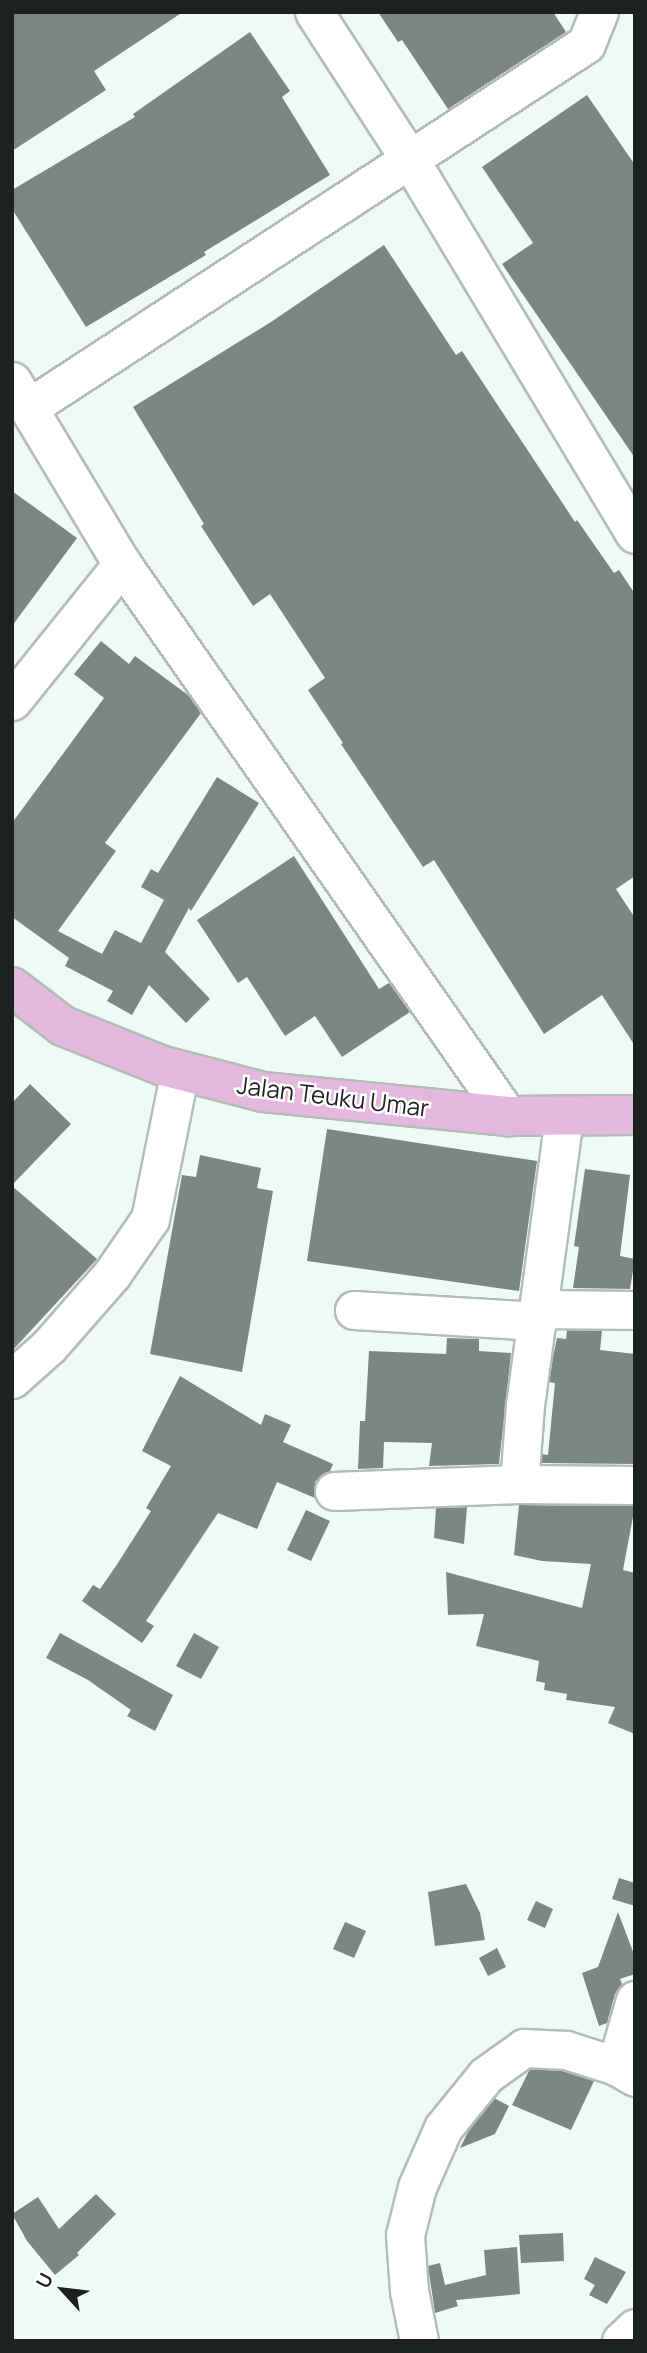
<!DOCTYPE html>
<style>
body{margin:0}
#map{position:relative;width:647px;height:2353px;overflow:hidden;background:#effaf4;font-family:Manrope,sans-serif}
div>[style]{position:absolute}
.building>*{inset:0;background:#7d8782}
.roads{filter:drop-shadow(2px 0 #b2bdb7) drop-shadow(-2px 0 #b2bdb7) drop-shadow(0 2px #b2bdb7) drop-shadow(0 -2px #b2bdb7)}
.minor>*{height:37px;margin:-18.5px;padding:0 18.5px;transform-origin:18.5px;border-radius:18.5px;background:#fff}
.major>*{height:38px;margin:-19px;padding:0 19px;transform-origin:19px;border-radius:19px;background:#e4b7dc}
span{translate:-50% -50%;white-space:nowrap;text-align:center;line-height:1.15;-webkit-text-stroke:5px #fff;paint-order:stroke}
.street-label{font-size:24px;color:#1d211f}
.frame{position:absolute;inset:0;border:14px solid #1d211f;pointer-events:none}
.north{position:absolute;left:28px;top:2255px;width:70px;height:70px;-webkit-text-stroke:5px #fff;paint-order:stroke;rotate:297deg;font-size:19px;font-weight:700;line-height:28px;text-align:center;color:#1d211f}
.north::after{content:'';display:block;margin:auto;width:24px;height:32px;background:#1d211f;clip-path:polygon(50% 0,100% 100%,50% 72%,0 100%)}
</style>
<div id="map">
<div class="building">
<i style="clip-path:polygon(12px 12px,183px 12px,94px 71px,106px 90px,12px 151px)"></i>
<i style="clip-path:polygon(378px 12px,553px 12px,566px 32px,448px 109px,402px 40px,398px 42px)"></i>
<i style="clip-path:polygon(250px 32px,290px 91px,282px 97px,330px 175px,204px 252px,206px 255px,86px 327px,12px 209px,12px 190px,135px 117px,133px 114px)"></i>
<i style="clip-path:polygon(587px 95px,635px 165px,635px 458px,502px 264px,533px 243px,482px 167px)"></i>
<i style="clip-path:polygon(384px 245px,456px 355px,462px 351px,575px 522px,577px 520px,614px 573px,619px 570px,635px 594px,635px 876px,616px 889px,635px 918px,635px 1046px,602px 995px,544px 1034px,434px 860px,423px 867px,341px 744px,343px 743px,308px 690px,325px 678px,270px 594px,253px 606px,201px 526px,204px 524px,133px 407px,271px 322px)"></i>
<i style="clip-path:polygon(12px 491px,77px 538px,12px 626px)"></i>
<i style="clip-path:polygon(101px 641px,129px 664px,135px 656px,188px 695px,201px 713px,105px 843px,116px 851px,58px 931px,102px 954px,115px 930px,141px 943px,164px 900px,141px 887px,151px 869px,158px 873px,217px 777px,259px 803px,191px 911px,189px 908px,165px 952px,210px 999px,186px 1023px,149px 985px,132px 1015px,107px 1001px,113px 991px,65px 966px,69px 958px,12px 917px,12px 823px,104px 698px,74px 674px)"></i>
<i style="clip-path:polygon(294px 856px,379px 989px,389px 983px,410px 1012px,342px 1057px,315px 1016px,285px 1036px,247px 977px,238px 983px,197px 920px)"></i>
<i style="clip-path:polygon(30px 1084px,71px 1124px,12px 1185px,12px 1103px)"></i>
<i style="clip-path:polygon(327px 1129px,537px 1161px,519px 1291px,307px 1261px)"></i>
<i style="clip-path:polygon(200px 1155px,261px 1168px,257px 1188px,273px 1191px,242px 1372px,150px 1354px,182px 1175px,196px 1177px)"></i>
<i style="clip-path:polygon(585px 1169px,630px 1175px,620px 1256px,635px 1259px,630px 1289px,573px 1288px,579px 1247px,574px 1246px)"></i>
<i style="clip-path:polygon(12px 1186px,97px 1259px,12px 1351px)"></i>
<i style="clip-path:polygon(567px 1330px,602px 1331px,600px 1350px,635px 1354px,635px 1464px,542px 1463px,542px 1454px,548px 1455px,555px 1383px,549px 1382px,553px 1357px,557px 1338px,566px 1339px)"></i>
<i style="clip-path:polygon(447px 1338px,479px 1339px,479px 1351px,511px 1353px,499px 1464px,429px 1466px,432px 1443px,384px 1442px,383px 1468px,358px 1469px,360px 1421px,365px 1421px,369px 1351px,446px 1354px)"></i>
<i style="clip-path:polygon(180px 1376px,261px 1425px,265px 1414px,291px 1425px,283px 1442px,333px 1464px,330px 1471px,315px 1482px,315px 1498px,277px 1482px,257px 1529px,218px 1513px,146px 1621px,154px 1626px,142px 1643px,82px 1601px,93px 1585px,100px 1589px,116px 1566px,151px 1511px,146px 1508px,171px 1466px,142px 1451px)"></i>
<i style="clip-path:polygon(519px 1505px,635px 1506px,623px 1570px,635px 1573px,635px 1734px,608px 1723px,615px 1707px,566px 1700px,567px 1694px,544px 1690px,545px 1683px,536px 1681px,539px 1661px,476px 1646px,484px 1614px,448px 1615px,446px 1572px,582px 1608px,591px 1564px,542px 1561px,514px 1555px)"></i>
<i style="clip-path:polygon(467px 1507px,464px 1544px,434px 1538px,436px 1508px)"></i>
<i style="clip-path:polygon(306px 1510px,330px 1521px,311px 1561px,287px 1550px)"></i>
<i style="clip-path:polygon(60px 1633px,173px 1695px,155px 1731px,127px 1716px,131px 1710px,88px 1680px,46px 1658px)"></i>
<i style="clip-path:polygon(194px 1633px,219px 1647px,201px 1679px,176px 1666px)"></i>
<i style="clip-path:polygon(619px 1878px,635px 1883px,635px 1906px,612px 1899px)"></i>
<i style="clip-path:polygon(466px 1884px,480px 1913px,485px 1940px,435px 1946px,428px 1892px)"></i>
<i style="clip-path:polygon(536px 1901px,553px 1909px,545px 1928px,527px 1920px)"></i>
<i style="clip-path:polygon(618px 1912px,635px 1957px,635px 1974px,620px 1979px,622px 1984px,615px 1994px,607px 2023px,599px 2026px,582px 1973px,598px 1967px)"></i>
<i style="clip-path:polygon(345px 1922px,366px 1931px,354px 1958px,333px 1949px)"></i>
<i style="clip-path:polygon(497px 1948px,506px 1967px,488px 1976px,479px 1958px)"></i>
<i style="clip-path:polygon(530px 2069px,562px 2071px,594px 2081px,571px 2130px,512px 2105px)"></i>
<i style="clip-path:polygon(494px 2098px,509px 2106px,495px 2134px,460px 2148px,471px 2126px)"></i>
<i style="clip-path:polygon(96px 2194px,116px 2214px,77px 2253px,79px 2255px,55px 2275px,27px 2241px,12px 2214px,38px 2197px,59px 2229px)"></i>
<i style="clip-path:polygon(563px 2233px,564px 2261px,521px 2263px,519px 2235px)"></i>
<i style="clip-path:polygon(517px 2247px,520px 2294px,456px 2300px,458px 2306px,435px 2313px,428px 2266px,440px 2263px,445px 2285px,486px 2275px,484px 2250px)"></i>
<i style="clip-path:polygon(595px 2257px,626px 2272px,607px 2304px,589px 2295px,595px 2285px,584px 2279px)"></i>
</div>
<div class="roads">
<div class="minor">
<i style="left:314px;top:12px;width:176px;rotate:57deg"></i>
<i style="left:410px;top:160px;width:436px;rotate:59deg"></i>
<i style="left:12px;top:381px;width:214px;rotate:59deg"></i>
<i style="left:122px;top:564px;width:674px;rotate:55.04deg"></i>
<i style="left:28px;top:408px;width:666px;rotate:-33.12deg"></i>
<i style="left:586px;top:44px;width:35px;rotate:-68deg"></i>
<i style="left:12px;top:701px;width:176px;rotate:-51.2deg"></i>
<i style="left:564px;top:1117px;width:291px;rotate:97.7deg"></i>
<i style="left:525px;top:1405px;width:79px;rotate:94.3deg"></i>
<i style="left:519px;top:1484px;width:116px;rotate:0.5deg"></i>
<i style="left:540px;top:1309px;width:95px;rotate:0.6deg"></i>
<i style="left:354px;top:1310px;width:184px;rotate:3.4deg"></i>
<i style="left:12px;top:1379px;width:50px;rotate:-41.7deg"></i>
<i style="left:49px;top:1346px;width:96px;rotate:-48.8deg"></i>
<i style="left:112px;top:1274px;width:67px;rotate:-55.4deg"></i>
<i style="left:150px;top:1219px;width:152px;rotate:-78.6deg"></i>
<i style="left:334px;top:1491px;width:185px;rotate:-2.2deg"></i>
<i style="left:635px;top:2000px;width:69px;rotate:106.1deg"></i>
<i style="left:616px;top:2066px;width:22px;rotate:30deg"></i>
<i style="left:419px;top:2341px;width:51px;rotate:-101.3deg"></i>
<i style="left:409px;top:2291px;width:56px;rotate:-94.1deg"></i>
<i style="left:405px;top:2235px;width:49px;rotate:-76deg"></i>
<i style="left:417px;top:2187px;width:64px;rotate:-66.2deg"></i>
<i style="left:443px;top:2128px;width:68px;rotate:-50.9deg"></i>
<i style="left:486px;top:2075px;width:47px;rotate:-35.4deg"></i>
<i style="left:524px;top:2048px;width:42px;rotate:2.7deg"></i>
<i style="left:566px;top:2050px;width:52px;rotate:17.7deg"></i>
<i style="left:621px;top:2341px;width:19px;rotate:-43deg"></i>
</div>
<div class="major">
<i style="left:12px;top:987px;width:64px;rotate:37.4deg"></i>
<i style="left:63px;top:1026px;width:108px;rotate:21.8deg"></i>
<i style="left:163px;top:1066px;width:103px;rotate:14.6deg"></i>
<i style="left:263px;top:1092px;width:246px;rotate:5.6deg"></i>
<i style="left:508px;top:1116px;width:127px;rotate:-0.5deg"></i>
</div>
</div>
<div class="street-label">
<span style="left:333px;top:1096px;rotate:7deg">Jalan Teuku Umar</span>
</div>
<div class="frame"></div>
<div class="north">U</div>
</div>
